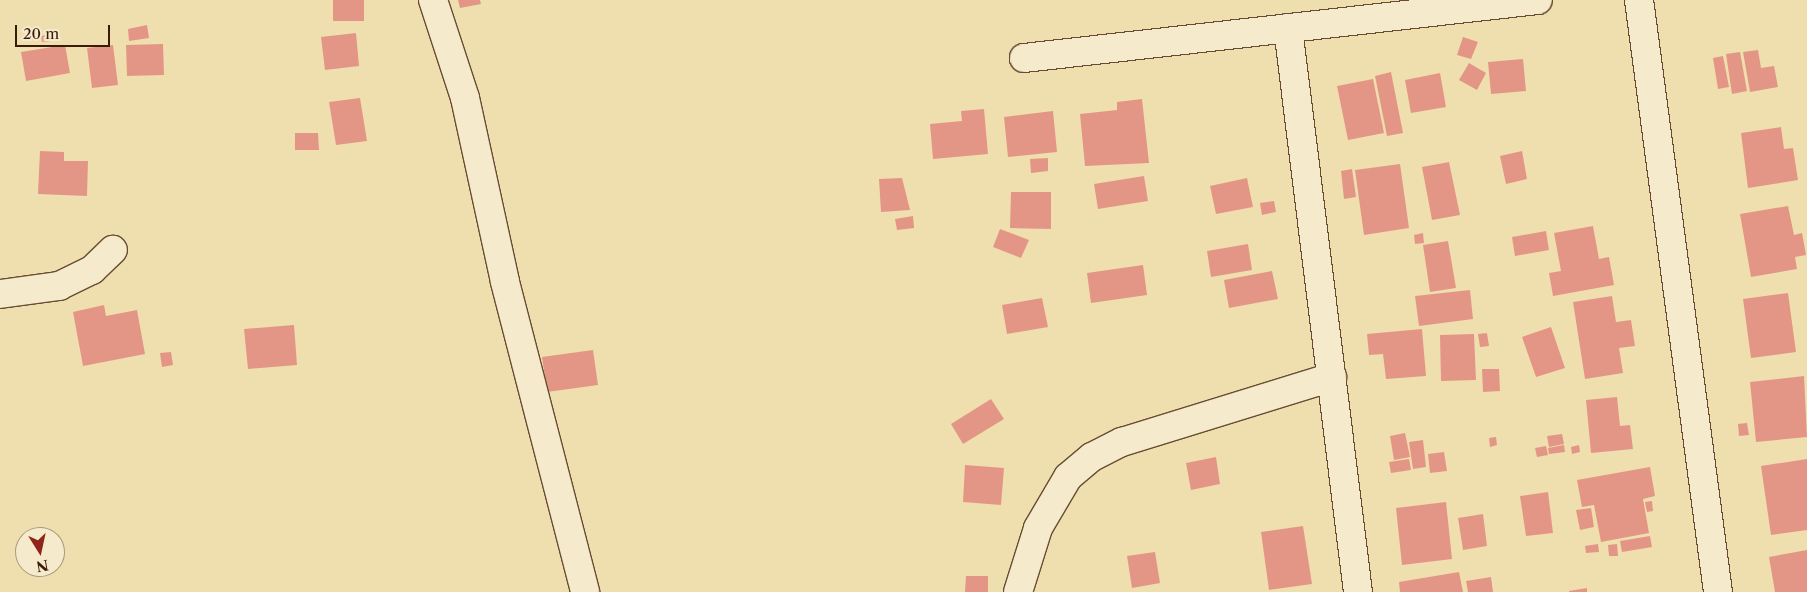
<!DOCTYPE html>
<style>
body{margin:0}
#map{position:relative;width:1807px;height:592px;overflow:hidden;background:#efdfaf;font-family:"Libre Caslon Text",serif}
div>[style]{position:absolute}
.building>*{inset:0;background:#e49686}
.roads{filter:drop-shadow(1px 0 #674c33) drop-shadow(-1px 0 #674c33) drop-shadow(0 1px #674c33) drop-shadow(0 -1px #674c33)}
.street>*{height:28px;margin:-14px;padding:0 14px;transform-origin:14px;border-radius:14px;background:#f5eacb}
span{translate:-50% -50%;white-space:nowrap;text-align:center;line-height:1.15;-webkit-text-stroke:5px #f5eacb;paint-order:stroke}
.north{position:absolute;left:15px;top:527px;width:50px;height:50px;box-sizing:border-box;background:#f5eacb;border:1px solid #aa977e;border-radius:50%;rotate:170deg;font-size:14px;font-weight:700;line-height:20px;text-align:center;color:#3a1b0a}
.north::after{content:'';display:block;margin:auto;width:18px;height:22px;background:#8f2418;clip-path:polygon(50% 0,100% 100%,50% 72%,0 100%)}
.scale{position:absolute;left:15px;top:25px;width:95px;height:22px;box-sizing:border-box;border:2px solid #3a1b0a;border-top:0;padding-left:6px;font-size:15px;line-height:18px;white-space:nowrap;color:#3a1b0a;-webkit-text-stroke:4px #f5eacb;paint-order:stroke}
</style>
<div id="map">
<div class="building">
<i style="clip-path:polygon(333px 0,364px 0,364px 21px,333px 21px)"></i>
<i style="clip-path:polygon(458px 0,480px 0,481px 4px,460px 8px)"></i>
<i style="clip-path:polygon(147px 25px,149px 38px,129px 41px,128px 29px)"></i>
<i style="clip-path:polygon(59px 33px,60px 40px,42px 42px,41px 36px)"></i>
<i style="clip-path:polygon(356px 33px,359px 66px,325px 70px,321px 37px)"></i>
<i style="clip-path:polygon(1463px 37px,1478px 42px,1471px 59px,1457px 55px)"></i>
<i style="clip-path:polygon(163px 44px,164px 75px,127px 76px,126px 45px)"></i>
<i style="clip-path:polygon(65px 45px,70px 73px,26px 81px,21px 52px)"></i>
<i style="clip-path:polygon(113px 45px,118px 85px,92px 88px,87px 48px)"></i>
<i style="clip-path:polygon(1758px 50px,1761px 68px,1774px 66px,1778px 87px,1750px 92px,1743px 52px)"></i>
<i style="clip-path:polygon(1740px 52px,1747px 91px,1732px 94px,1726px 54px)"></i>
<i style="clip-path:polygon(1723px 56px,1729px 87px,1718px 89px,1713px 58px)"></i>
<i style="clip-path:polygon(1523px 59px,1526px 91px,1491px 94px,1488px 62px)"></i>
<i style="clip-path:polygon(1469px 63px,1486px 73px,1477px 90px,1459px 80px)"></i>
<i style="clip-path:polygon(1391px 72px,1403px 133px,1387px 136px,1375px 76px)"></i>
<i style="clip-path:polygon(1440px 73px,1446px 107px,1411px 113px,1405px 80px)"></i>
<i style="clip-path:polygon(1373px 79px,1384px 133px,1348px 140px,1337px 86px)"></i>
<i style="clip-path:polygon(360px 98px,367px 141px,336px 145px,329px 102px)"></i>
<i style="clip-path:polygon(1142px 99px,1149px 163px,1085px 166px,1080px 114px,1117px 110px,1117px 102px)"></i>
<i style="clip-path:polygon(984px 109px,988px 154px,933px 159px,930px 124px,962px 121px,961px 111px)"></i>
<i style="clip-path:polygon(1053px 111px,1057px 152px,1008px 157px,1004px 117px)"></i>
<i style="clip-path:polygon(1781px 127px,1784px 149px,1793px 148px,1798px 180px,1748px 188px,1741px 133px)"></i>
<i style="clip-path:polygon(295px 133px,318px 133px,319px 150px,295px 150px)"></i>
<i style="clip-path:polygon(40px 151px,64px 152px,64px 161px,88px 161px,87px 196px,38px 194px)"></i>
<i style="clip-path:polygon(1522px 151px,1527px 179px,1506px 184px,1500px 156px)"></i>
<i style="clip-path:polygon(1048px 158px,1048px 171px,1031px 173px,1030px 159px)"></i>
<i style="clip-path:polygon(1449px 162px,1460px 215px,1432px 220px,1422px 167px)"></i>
<i style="clip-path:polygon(1400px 164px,1409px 228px,1364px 235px,1355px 170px)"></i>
<i style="clip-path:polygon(1352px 169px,1356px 197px,1344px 199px,1341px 171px)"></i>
<i style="clip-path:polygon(1144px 176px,1148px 201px,1098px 209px,1094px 184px)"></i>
<i style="clip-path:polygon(902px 178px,910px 210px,881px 212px,879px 179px)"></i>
<i style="clip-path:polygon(1247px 178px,1253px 207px,1216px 214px,1210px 186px)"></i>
<i style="clip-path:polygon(1011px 192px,1051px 192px,1051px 229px,1010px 228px)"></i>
<i style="clip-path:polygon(1274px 201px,1276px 212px,1262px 215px,1260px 203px)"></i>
<i style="clip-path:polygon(1788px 206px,1794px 235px,1802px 233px,1806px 255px,1795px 257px,1797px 269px,1751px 277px,1740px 214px)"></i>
<i style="clip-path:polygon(913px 216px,914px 228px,897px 230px,895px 219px)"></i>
<i style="clip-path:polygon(1593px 226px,1599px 259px,1609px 257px,1614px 285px,1553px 296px,1549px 273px,1561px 271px,1554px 233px)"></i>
<i style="clip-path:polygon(1000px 229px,1029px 240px,1021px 258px,993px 247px)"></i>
<i style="clip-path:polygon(1546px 231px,1549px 250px,1515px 256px,1512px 237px)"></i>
<i style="clip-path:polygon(1423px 233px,1424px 243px,1415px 244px,1414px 235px)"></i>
<i style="clip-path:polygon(1448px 241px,1456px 288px,1430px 292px,1423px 245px)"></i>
<i style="clip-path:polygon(1248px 244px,1252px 270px,1211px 277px,1207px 251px)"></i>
<i style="clip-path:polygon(1143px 265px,1147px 295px,1091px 303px,1087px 273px)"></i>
<i style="clip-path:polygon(1272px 271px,1278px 299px,1229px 308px,1224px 280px)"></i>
<i style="clip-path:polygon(1470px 290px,1473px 319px,1419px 326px,1415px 296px)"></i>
<i style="clip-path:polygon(1788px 293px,1796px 352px,1751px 358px,1743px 299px)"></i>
<i style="clip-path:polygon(1612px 296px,1616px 322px,1631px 320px,1635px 346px,1619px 348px,1623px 373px,1585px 379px,1573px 302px)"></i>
<i style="clip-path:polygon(1042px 298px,1048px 327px,1007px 334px,1002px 305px)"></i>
<i style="clip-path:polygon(104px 305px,106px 316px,137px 310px,145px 354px,83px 366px,73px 312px)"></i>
<i style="clip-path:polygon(294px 325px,297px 365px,248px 369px,244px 329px)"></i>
<i style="clip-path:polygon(1551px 327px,1565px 368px,1536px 377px,1522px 337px)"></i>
<i style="clip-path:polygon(1422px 329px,1426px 376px,1386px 379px,1383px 354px,1369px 355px,1367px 334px)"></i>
<i style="clip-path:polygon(1487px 333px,1489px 346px,1480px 347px,1478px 334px)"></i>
<i style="clip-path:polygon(1474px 334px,1476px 380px,1441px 381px,1440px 335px)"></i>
<i style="clip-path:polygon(593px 350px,598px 385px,547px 392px,542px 357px)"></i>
<i style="clip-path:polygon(171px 352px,173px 365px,162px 367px,160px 353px)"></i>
<i style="clip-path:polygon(1482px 369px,1499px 369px,1500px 391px,1483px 392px)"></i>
<i style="clip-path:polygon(1804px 376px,1807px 437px,1756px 442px,1750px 382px)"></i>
<i style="clip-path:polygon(1617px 397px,1620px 426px,1630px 425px,1633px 449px,1591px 453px,1586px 400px)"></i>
<i style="clip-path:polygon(991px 399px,1004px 419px,963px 444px,951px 424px)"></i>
<i style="clip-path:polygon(1747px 423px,1749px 435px,1739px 436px,1738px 424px)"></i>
<i style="clip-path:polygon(1405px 433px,1410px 457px,1394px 460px,1390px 436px)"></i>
<i style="clip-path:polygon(1562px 434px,1564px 444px,1549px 447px,1547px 436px)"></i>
<i style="clip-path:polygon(1496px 437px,1497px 445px,1490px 447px,1489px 438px)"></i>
<i style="clip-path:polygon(1423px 440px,1426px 467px,1413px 469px,1409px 442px)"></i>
<i style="clip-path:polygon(1564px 445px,1565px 452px,1549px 454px,1548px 448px)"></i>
<i style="clip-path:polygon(1579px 445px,1580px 452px,1572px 454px,1571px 447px)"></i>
<i style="clip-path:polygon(1546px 446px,1548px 455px,1537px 457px,1535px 448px)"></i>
<i style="clip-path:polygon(1444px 452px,1447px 471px,1430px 473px,1428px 454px)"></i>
<i style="clip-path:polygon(1216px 457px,1220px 484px,1191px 490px,1186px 463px)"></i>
<i style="clip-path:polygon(1409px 459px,1411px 470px,1391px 473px,1389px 462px)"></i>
<i style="clip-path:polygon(1807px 459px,1807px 530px,1771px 535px,1761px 466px)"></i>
<i style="clip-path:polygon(965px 465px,1004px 468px,1001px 505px,963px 502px)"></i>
<i style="clip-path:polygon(1650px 467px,1655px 496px,1643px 499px,1649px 533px,1601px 542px,1594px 505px,1582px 507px,1577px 480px)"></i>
<i style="clip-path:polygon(1548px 492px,1553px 533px,1526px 536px,1520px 496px)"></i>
<i style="clip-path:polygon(1652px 501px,1653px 511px,1647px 512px,1645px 502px)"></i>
<i style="clip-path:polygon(1446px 502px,1452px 559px,1402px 565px,1396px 508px)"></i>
<i style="clip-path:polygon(1591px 508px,1594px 527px,1580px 530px,1576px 510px)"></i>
<i style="clip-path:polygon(1483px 514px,1487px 546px,1463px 550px,1458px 518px)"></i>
<i style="clip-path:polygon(1303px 526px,1312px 584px,1269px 590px,1261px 532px)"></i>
<i style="clip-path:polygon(1650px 536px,1652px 547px,1622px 552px,1620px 541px)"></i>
<i style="clip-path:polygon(1598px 544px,1599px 552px,1586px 553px,1585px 546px)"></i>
<i style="clip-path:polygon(1617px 544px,1618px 556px,1609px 556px,1608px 545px)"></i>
<i style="clip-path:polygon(1807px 550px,1807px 592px,1775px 592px,1769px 557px)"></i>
<i style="clip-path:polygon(1155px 552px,1160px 583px,1132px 588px,1127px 556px)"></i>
<i style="clip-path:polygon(1459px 572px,1463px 592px,1400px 592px,1399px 582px)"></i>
<i style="clip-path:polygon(966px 576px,988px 576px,988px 592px,965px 592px)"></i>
<i style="clip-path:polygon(1491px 577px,1493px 592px,1468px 592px,1466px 581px)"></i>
<i style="clip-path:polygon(1587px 588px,1587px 592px,1569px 592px,1569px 591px)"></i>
</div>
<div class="roads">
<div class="street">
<i style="left:433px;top:0;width:103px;rotate:71.9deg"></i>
<i style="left:465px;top:98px;width:188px;rotate:77.7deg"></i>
<i style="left:505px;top:282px;width:320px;rotate:75.5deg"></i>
<i style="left:1639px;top:0;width:597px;rotate:82.4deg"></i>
<i style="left:1288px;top:28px;width:568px;rotate:82.93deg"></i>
<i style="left:1024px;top:58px;width:517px;rotate:-6.44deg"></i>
<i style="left:0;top:294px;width:60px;rotate:-7.7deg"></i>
<i style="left:59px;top:286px;width:37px;rotate:-26deg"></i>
<i style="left:92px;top:270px;width:29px;rotate:-44deg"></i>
<i style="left:1018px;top:592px;width:67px;rotate:-72.6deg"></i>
<i style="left:1038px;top:528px;width:59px;rotate:-59.5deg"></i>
<i style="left:1068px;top:477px;width:31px;rotate:-40deg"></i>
<i style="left:1092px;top:457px;width:34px;rotate:-27deg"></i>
<i style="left:1122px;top:442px;width:220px;rotate:-17.2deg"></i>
</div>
</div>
<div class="north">N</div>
<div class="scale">20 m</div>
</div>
